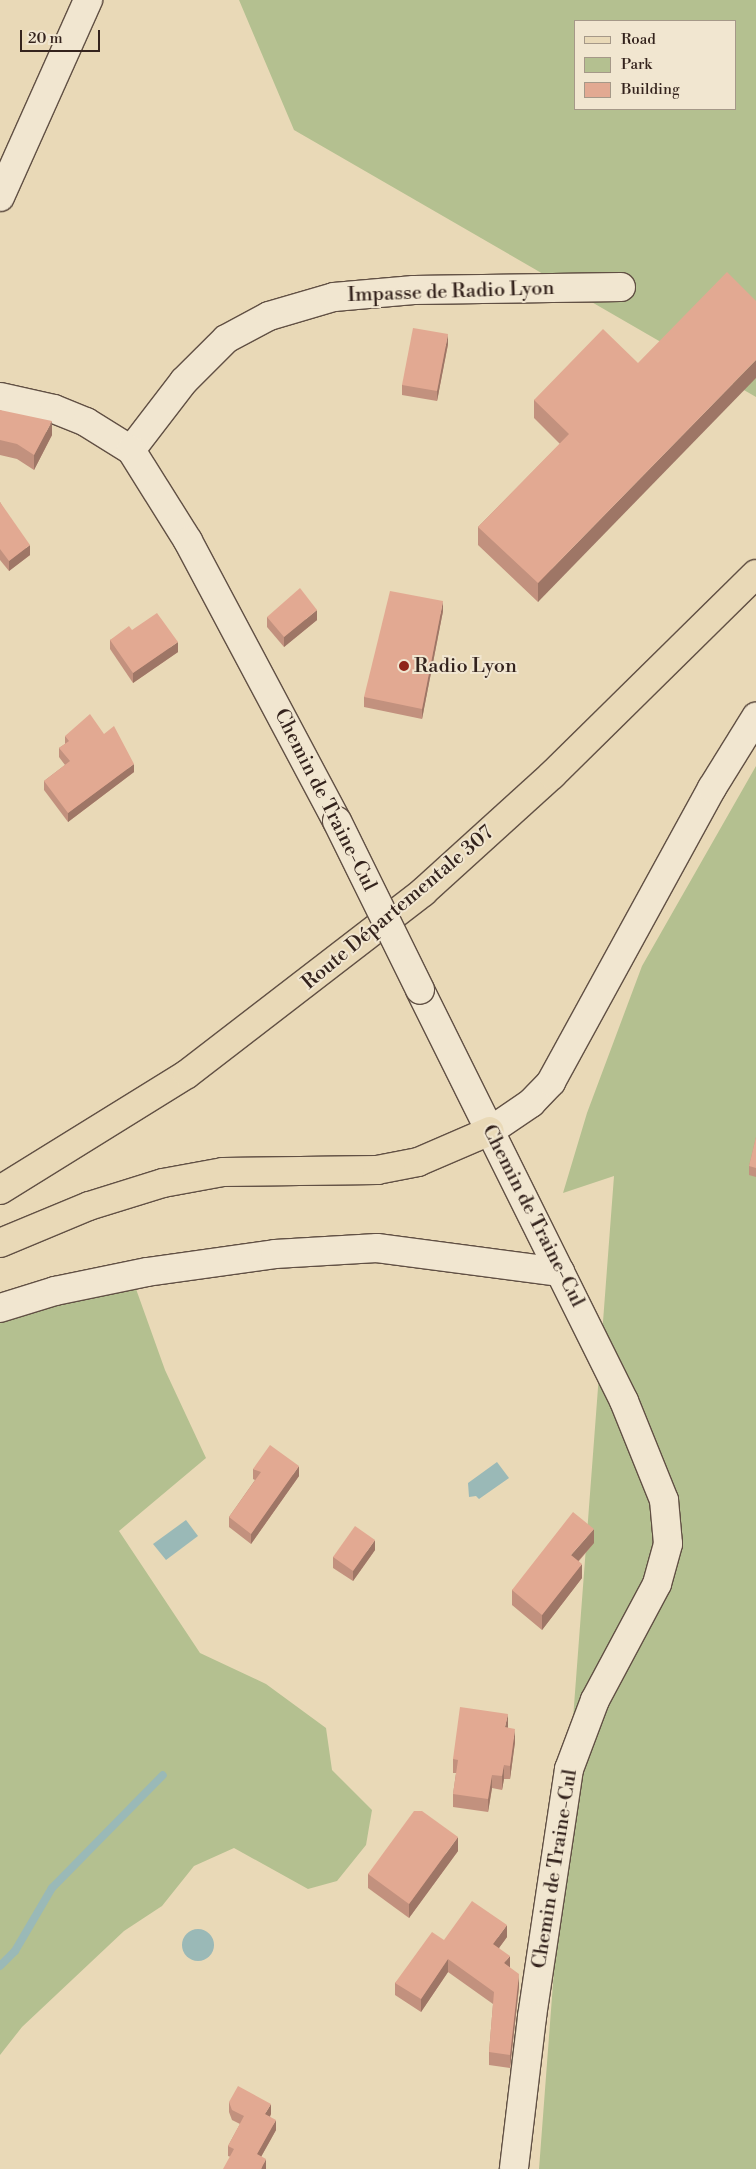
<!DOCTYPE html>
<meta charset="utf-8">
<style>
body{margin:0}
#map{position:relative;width:756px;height:2169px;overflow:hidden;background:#e9d9b7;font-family:"Libre Bodoni",serif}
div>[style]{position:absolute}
.green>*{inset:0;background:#b4c090}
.water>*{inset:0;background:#9ab9b7}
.round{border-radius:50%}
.stream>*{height:8px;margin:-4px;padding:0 4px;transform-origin:4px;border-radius:4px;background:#9ab9b7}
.roads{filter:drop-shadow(1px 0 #615044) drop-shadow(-1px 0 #615044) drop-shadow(0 1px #615044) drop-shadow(0 -1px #615044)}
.minor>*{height:28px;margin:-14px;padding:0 14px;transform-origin:14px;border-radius:14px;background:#f1e6d0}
.tertiary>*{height:28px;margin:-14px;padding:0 14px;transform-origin:14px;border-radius:14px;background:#f1e6d0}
.primary>*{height:28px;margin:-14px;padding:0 14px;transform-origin:14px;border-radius:14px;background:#e9d9b7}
.bridges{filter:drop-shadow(1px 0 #615044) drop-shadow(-1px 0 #615044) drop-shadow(0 1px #615044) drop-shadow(0 -1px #615044)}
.tertiary-bridge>*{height:28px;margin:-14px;padding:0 14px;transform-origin:14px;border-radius:14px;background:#f1e6d0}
.wall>*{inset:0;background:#c2917e}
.shaded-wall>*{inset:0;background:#9e7666}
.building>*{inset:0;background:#e2a992}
.dots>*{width:14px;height:14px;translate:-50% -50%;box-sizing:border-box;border:2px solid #f1e6d0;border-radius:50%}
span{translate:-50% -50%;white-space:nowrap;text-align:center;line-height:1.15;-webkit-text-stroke:4px #f1e6d0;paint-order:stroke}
.street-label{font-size:20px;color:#34231d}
.poi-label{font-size:20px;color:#34231d}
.left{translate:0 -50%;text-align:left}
.legend{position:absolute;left:574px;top:20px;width:162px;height:90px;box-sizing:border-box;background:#f1e6d0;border:1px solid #a59888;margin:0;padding:6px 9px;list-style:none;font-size:15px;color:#34231d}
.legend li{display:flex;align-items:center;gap:10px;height:25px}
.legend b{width:25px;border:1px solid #a59888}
.scale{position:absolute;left:20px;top:30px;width:80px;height:22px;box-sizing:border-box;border:2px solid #34231d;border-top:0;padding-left:6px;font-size:15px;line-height:18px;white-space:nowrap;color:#34231d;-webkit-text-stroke:4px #f1e6d0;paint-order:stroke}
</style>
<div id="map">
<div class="green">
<i style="clip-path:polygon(evenodd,239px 0,756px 0,756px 397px,294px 130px,239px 0,575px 21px,735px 21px,735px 109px,575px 109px,575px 21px)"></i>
<i style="clip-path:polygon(756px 766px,756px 2169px,539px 2169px,614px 1176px,563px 1193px,587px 1113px,642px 966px)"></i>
<i style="clip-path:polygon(131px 1275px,165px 1370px,206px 1458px,119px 1531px,200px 1653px,266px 1684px,326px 1728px,332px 1770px,372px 1810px,366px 1845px,337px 1881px,308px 1889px,234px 1848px,194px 1866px,162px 1906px,124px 1931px,22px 2027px,0 2055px,0 1308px)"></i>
</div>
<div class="water">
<i style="clip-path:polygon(497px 1462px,509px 1478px,479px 1499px,476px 1496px,469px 1497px,468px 1483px)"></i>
<i style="clip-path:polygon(186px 1520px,198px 1536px,166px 1560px,153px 1544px)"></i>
<i class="round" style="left:182px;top:1929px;width:32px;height:32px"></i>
</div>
<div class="stream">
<i style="left:0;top:1966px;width:21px;rotate:-45deg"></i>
<i style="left:15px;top:1951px;width:73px;rotate:-59.6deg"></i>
<i style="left:52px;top:1888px;width:158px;rotate:-45.5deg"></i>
</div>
<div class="roads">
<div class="minor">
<i style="left:131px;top:450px;width:87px;rotate:-52.5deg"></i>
<i style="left:184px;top:381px;width:59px;rotate:-45deg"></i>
<i style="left:226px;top:339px;width:49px;rotate:-28.1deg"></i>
<i style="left:269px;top:316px;width:68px;rotate:-16.3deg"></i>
<i style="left:334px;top:297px;width:80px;rotate:-5deg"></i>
<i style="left:414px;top:290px;width:207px;rotate:-0.8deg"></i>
<i style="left:0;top:1308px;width:58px;rotate:-17.2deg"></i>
<i style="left:55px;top:1291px;width:94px;rotate:-11.7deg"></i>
<i style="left:147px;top:1272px;width:129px;rotate:-8deg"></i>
<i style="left:275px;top:1254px;width:102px;rotate:-3.4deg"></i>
<i style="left:377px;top:1248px;width:185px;rotate:7.5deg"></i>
</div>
<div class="tertiary">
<i style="left:0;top:197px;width:216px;rotate:-65.9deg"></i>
<i style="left:0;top:397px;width:55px;rotate:12.5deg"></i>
<i style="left:54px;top:409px;width:35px;rotate:22deg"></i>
<i style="left:86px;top:422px;width:53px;rotate:31.9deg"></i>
<i style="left:131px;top:450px;width:107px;rotate:57.9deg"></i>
<i style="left:188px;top:541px;width:317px;rotate:62deg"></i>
<i style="left:420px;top:990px;width:459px;rotate:63.6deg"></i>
<i style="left:624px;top:1401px;width:107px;rotate:68deg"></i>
<i style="left:664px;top:1500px;width:44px;rotate:84.8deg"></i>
<i style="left:668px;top:1544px;width:41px;rotate:105.4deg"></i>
<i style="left:657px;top:1584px;width:132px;rotate:118.1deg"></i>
<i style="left:595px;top:1700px;width:74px;rotate:110.6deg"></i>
<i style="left:569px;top:1769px;width:251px;rotate:98.5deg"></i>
<i style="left:532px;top:2017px;width:153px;rotate:96.8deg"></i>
<i style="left:490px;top:1131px;width:50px;rotate:-34.3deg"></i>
<i style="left:531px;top:1103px;width:29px;rotate:-46deg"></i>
<i style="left:551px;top:1082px;width:335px;rotate:-61.3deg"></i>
<i style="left:712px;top:788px;width:84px;rotate:-58.2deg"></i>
</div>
<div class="primary">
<i style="left:0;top:1190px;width:220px;rotate:-31.8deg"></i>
<i style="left:187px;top:1074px;width:298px;rotate:-37.6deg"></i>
<i style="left:423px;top:892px;width:174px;rotate:-42.2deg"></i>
<i style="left:552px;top:775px;width:286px;rotate:-44.6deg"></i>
<i style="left:0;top:1243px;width:96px;rotate:-22.6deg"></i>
<i style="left:89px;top:1206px;width:77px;rotate:-17.3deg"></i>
<i style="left:163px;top:1183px;width:61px;rotate:-10.4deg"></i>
<i style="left:223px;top:1172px;width:154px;rotate:-0.7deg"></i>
<i style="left:377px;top:1170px;width:42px;rotate:-11deg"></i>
<i style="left:418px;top:1162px;width:78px;rotate:-23.3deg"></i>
</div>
</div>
<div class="bridges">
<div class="tertiary-bridge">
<i style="left:337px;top:821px;width:188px;rotate:63.8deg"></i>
</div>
</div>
<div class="wall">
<i style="clip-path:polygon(448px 344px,437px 401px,402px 395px,402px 385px)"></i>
<i style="clip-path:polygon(638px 363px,538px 602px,478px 545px,478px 527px,560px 444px,534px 418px,534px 400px)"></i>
<i style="clip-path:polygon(0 410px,52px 435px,34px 470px,17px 459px,0 455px)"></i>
<i style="clip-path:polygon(0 502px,30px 555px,9px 571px,0 560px)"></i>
<i style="clip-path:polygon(443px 611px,422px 719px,364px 707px,364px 697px)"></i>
<i style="clip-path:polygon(267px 617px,317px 620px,284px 647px,267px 627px)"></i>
<i style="clip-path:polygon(132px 630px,178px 652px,133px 683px,110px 649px,110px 640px)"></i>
<i style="clip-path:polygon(65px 736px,134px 772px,68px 822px,44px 790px,44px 781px,65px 765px,59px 757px,59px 748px,65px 744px)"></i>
<i style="clip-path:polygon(756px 1137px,756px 1177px,749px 1175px,749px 1166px)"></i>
<i style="clip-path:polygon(253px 1469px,299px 1476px,251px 1544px,229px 1527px,229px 1517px,255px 1480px,253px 1479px)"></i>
<i style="clip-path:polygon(594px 1543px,579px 1561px,582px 1578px,542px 1630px,512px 1605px,512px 1590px)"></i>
<i style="clip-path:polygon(375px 1550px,353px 1581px,333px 1568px,333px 1557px)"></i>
<i style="clip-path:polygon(508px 1728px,515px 1742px,510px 1779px,504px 1779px,502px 1790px,492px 1788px,488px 1812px,453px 1807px,453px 1794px,456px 1773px,453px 1773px,453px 1759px)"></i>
<i style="clip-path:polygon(458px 1851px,409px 1918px,368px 1888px,368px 1874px)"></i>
<i style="clip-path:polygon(507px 1937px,499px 1948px,519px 1987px,510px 2068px,489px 2065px,489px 2052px,493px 2004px,448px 1972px,421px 2012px,395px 1995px,395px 1983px,444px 1940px)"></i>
<i style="clip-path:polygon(229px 2102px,271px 2114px,270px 2117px,276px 2130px,261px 2157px,266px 2169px,228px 2156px,228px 2146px,240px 2124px,232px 2120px,229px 2112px)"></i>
</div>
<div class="shaded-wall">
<i style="clip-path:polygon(448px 334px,448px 344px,437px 401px,437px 391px)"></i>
<i style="clip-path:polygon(756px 360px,756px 378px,538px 602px,538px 583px)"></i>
<i style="clip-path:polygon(52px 421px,52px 435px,34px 470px,34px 455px)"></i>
<i style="clip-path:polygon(30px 545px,30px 555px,9px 571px,9px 561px)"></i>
<i style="clip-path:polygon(443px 601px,443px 611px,422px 719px,422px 709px)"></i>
<i style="clip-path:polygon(317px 610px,317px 620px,284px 647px,284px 637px)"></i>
<i style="clip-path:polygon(178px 642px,178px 652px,133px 683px,133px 673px)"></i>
<i style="clip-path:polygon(134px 764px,134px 772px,68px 822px,68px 813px)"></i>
<i style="clip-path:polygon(299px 1466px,299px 1476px,251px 1544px,251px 1534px)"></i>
<i style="clip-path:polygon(594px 1529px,594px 1543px,571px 1569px,571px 1555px)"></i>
<i style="clip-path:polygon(375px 1540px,375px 1550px,353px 1581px,353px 1571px)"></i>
<i style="clip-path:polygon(582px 1564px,582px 1578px,542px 1630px,542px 1615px)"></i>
<i style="clip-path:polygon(508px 1714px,508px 1727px,505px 1741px,505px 1727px)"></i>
<i style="clip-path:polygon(515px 1729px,515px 1742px,510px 1779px,510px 1766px)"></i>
<i style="clip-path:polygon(504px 1765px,504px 1779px,502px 1790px,502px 1776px)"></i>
<i style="clip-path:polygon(492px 1775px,492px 1788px,488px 1812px,488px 1799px)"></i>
<i style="clip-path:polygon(458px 1837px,458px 1851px,409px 1918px,409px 1904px)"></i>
<i style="clip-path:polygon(507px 1925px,507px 1937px,493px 1956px,493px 1944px)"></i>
<i style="clip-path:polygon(510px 1956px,510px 1968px,504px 1963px)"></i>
<i style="clip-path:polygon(448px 1959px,448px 1972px,421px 2012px,421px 1999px)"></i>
<i style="clip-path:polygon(519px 1974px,519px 1987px,510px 2068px,510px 2055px)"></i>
<i style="clip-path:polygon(271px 2104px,271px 2114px,265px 2125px,265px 2114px)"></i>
<i style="clip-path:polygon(276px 2120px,276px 2130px,257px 2164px,257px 2154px)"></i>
<i style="clip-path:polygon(266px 2159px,266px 2169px,261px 2169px)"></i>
</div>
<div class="building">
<i style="clip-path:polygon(727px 272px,756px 301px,756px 360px,538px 583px,478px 527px,569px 434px,534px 400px,603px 329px,638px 363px)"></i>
<i style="clip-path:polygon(413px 328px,448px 334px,437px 391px,402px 385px)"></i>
<i style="clip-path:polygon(0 410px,52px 421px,34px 455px,17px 444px,0 440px)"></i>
<i style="clip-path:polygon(0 502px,30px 545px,9px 561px,0 549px)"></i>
<i style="clip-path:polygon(300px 588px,317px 610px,284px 637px,267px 617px)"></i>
<i style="clip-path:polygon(390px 591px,443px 601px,422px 709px,364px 697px)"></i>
<i style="clip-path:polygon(157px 613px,178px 642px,133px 673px,110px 640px,129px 626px,132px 630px)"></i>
<i style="clip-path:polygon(90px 714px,104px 734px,114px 726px,134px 764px,68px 813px,44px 781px,70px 761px,59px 748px,69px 741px,65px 736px)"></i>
<i style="clip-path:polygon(756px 1137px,756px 1168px,749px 1166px)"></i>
<i style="clip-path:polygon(270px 1445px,299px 1466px,251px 1534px,229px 1517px,261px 1472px,253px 1469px)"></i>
<i style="clip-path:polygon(573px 1512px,594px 1529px,571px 1555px,582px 1564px,542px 1615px,512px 1590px)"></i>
<i style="clip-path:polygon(355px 1526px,375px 1540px,353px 1571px,333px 1557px)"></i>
<i style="clip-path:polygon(460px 1707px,508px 1714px,505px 1727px,515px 1729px,510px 1766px,504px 1765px,502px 1776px,492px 1775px,488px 1799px,453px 1794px,458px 1760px,453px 1759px)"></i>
<i style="clip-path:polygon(414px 1811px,422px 1811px,458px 1837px,409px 1904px,368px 1874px)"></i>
<i style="clip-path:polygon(472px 1901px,507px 1925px,493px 1944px,510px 1956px,504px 1963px,519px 1974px,510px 2055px,489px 2052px,494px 1992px,448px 1959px,421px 1999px,395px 1983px,432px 1932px,444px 1940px)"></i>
<i style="clip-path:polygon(238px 2086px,271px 2104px,265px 2114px,276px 2120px,257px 2154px,266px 2159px,261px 2169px,223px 2169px,234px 2149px,228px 2146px,244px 2116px,232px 2110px,229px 2102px)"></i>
</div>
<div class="dots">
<i style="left:404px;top:666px;background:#8f2418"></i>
</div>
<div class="street-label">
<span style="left:451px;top:292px;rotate:-2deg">Impasse de Radio Lyon</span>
<span style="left:325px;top:800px;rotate:63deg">Chemin de Traine-Cul</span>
<span style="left:398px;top:908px;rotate:-40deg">Route Départementale 307</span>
<span style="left:533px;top:1216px;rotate:63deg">Chemin de Traine-Cul</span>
<span style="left:555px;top:1869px;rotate:-81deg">Chemin de Traine-Cul</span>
</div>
<div class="poi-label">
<span class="left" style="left:414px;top:666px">Radio Lyon</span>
</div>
<ul class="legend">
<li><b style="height:6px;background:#e9d9b7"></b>Road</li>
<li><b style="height:14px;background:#b4c090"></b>Park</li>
<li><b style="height:14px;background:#e2a992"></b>Building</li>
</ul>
<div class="scale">20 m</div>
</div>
